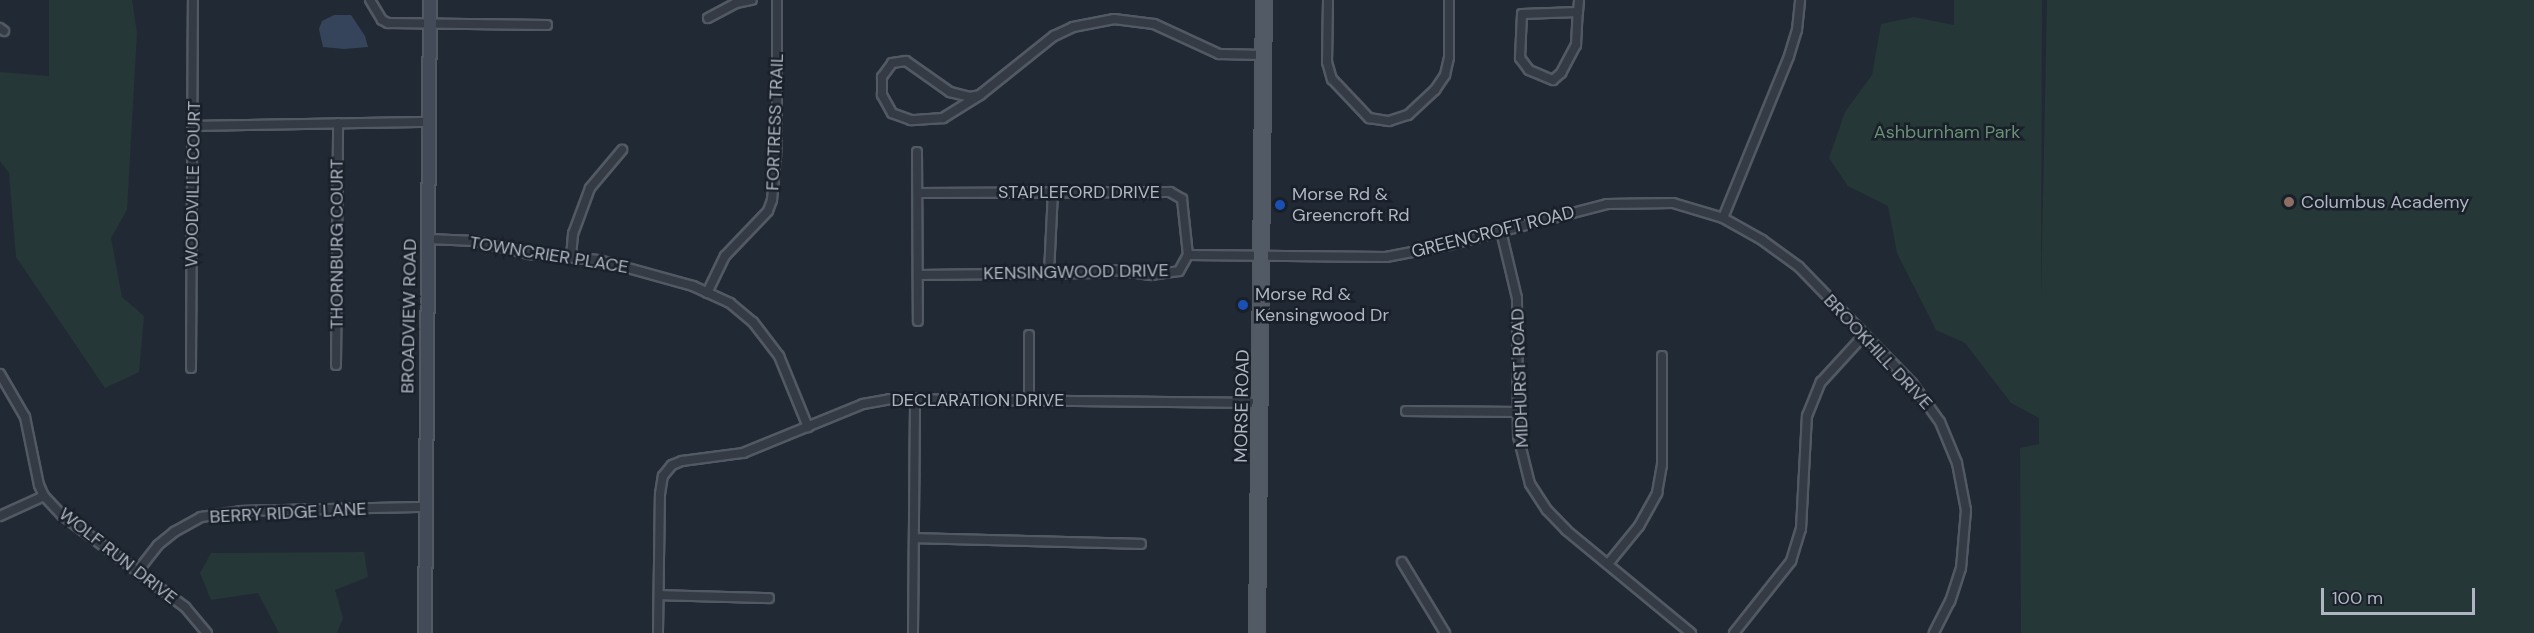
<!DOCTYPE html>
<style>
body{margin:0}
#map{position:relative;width:2534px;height:633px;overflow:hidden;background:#212934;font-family:"DM Sans",sans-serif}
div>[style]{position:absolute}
.green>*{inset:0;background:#263737}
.water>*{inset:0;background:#36445b}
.roads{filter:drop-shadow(2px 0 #525963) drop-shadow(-2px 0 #525963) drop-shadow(0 2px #525963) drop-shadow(0 -2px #525963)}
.street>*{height:8px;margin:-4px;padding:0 4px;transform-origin:4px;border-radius:4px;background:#343b45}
.secondary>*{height:12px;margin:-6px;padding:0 6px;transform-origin:6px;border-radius:6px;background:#434a58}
.primary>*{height:14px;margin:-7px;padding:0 7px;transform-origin:7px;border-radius:7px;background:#525a65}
.dots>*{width:16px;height:16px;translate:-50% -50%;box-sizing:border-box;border:3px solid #1a202a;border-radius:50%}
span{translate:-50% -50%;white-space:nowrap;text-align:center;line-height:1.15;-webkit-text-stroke:5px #1a202a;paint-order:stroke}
.street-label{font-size:18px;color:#aeb6c2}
.park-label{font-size:18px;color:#689072}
.poi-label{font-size:18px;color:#aeb6c2}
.left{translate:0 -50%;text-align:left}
.scale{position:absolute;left:2321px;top:588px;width:154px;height:27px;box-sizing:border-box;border:3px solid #aeb6c2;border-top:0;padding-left:8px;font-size:18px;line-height:21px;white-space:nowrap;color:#aeb6c2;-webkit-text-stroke:4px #1a202a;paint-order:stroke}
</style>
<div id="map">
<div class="green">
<i style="clip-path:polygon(49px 0,132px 0,137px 33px,127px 210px,111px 238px,122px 297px,144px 316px,139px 372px,105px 388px,16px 257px,9px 173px,0 161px,0 72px,49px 76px)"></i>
<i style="clip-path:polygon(1954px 0,2042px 0,2041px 297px,2047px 0,2534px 0,2534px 633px,2021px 633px,2020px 448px,2039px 444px,2039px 418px,2011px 403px,1965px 343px,1936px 330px,1897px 253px,1888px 206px,1848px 186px,1829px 158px,1845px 112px,1872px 75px,1881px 24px,1914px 17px,1954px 25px)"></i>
<i style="clip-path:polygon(364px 552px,368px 577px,335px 590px,343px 618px,337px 633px,279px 633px,258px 593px,211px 600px,200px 573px,211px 553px)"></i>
</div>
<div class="water">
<i style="clip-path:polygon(334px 15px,351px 15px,365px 36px,368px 47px,344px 49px,323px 47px,319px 29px,322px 21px)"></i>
</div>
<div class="roads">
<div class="street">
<i style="left:370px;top:0;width:23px;rotate:59deg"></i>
<i style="left:382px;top:20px;width:7px;rotate:27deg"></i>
<i style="left:388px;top:23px;width:159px;rotate:0.7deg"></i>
<i style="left:1328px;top:0;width:62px;rotate:90.9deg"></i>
<i style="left:1327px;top:62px;width:18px;rotate:74deg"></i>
<i style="left:1332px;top:79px;width:54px;rotate:46.5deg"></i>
<i style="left:1369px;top:118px;width:20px;rotate:9deg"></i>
<i style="left:1389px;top:121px;width:20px;rotate:-18deg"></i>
<i style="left:1408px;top:115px;width:37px;rotate:-43deg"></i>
<i style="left:1435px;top:90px;width:18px;rotate:-56deg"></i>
<i style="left:1445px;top:75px;width:18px;rotate:-77deg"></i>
<i style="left:1449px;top:57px;width:57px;rotate:-90deg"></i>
<i style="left:1578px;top:12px;width:56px;rotate:178deg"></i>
<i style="left:1522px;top:14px;width:44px;rotate:92.6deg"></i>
<i style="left:1520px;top:58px;width:15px;rotate:53deg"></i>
<i style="left:1529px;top:70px;width:26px;rotate:23deg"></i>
<i style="left:1553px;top:80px;width:11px;rotate:-41deg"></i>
<i style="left:1561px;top:73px;width:32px;rotate:-62deg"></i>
<i style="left:1576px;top:45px;width:33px;rotate:-87deg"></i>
<i style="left:1578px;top:12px;width:12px;rotate:-85deg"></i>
<i style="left:708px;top:18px;width:32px;rotate:-28deg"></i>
<i style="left:736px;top:3px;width:16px;rotate:-11deg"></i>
<i style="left:0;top:28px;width:5px;rotate:37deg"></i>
<i style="left:980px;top:95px;width:44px;rotate:148.1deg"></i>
<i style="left:943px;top:118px;width:32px;rotate:176deg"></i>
<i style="left:911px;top:120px;width:20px;rotate:-160deg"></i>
<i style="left:892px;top:113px;width:21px;rotate:-119deg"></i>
<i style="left:882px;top:95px;width:18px;rotate:-90deg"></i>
<i style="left:882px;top:77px;width:17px;rotate:-54deg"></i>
<i style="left:892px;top:63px;width:14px;rotate:-8deg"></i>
<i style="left:906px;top:61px;width:54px;rotate:35.2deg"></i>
<i style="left:950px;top:92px;width:21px;rotate:14deg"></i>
<i style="left:970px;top:97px;width:10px;rotate:-11deg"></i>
<i style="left:980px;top:95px;width:95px;rotate:-38.6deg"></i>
<i style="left:1054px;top:36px;width:21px;rotate:-25deg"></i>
<i style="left:1073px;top:27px;width:42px;rotate:-11deg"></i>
<i style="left:1114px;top:19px;width:40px;rotate:7.1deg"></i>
<i style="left:1154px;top:24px;width:72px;rotate:24.8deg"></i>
<i style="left:1219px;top:54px;width:44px;rotate:1.3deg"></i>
<i style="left:194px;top:126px;width:235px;rotate:-1deg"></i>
<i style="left:917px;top:152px;width:169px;rotate:89.7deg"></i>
<i style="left:918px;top:193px;width:252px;rotate:-0.2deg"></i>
<i style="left:1170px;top:192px;width:14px;rotate:30deg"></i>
<i style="left:1182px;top:199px;width:56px;rotate:83.9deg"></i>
<i style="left:1723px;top:218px;width:175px;rotate:-67.8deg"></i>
<i style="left:1789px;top:56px;width:27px;rotate:-73deg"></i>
<i style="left:1797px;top:30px;width:30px;rotate:-84deg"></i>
<i style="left:1501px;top:231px;width:69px;rotate:76.6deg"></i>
<i style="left:1517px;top:298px;width:138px;rotate:89.6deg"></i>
<i style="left:1518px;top:436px;width:49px;rotate:76deg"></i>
<i style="left:1530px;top:484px;width:31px;rotate:57deg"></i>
<i style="left:1547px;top:510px;width:28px;rotate:46deg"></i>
<i style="left:1566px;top:530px;width:162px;rotate:39.5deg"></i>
<i style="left:428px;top:239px;width:48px;rotate:2.4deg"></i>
<i style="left:476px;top:241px;width:55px;rotate:13.8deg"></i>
<i style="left:529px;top:254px;width:70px;rotate:4.9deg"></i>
<i style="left:599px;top:260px;width:98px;rotate:15.5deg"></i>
<i style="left:693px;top:286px;width:41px;rotate:24.7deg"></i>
<i style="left:730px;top:303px;width:30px;rotate:40deg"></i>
<i style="left:753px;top:322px;width:43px;rotate:52.6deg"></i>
<i style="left:779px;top:356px;width:77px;rotate:67.8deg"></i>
<i style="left:1188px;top:255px;width:198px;rotate:0.6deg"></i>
<i style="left:1386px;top:257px;width:64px;rotate:-10.8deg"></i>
<i style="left:1449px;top:245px;width:163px;rotate:-14.5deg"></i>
<i style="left:1607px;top:204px;width:66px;rotate:-0.9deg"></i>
<i style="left:1673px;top:203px;width:52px;rotate:16.7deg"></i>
<i style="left:1723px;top:218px;width:45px;rotate:29.4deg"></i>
<i style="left:1762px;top:240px;width:46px;rotate:36.1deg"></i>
<i style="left:1799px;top:267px;width:162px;rotate:45.8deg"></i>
<i style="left:1912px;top:383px;width:48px;rotate:54.3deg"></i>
<i style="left:1940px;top:422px;width:44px;rotate:67.5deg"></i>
<i style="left:1957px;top:463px;width:48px;rotate:79.2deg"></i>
<i style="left:1966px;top:510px;width:58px;rotate:94.9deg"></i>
<i style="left:1961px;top:568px;width:35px;rotate:108deg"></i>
<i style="left:1950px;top:601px;width:36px;rotate:117deg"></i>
<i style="left:571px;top:257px;width:23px;rotate:-85deg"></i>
<i style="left:573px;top:234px;width:49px;rotate:-69.7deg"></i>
<i style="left:590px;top:188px;width:50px;rotate:-49.9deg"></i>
<i style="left:1049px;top:273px;width:82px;rotate:-87.2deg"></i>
<i style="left:918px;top:275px;width:181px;rotate:-0.6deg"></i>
<i style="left:1099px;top:273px;width:15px;rotate:-11deg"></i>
<i style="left:1114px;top:270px;width:37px;rotate:8deg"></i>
<i style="left:1151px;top:275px;width:28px;rotate:-8deg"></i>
<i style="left:1179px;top:271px;width:18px;rotate:-61deg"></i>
<i style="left:707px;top:293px;width:41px;rotate:-64.1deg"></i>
<i style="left:725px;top:256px;width:62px;rotate:-46.3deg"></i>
<i style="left:768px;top:211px;width:12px;rotate:-70deg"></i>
<i style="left:772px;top:200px;width:53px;rotate:-84.6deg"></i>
<i style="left:777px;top:147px;width:147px;rotate:-90deg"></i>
<i style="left:336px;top:365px;width:242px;rotate:-89.5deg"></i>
<i style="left:191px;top:368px;width:368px;rotate:-89.7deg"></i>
<i style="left:0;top:374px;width:50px;rotate:59.8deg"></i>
<i style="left:25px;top:417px;width:69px;rotate:78.4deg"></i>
<i style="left:39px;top:485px;width:12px;rotate:66deg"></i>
<i style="left:44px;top:496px;width:26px;rotate:47deg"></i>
<i style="left:62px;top:515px;width:154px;rotate:36.8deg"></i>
<i style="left:185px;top:607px;width:34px;rotate:50deg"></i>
<i style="left:1029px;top:399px;width:64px;rotate:-90deg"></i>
<i style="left:1406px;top:411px;width:112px;rotate:0.5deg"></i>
<i style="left:0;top:516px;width:48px;rotate:-24.4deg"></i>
<i style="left:914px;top:538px;width:227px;rotate:1.5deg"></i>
<i style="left:1402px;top:562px;width:83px;rotate:58.8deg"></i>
<i style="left:1608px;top:564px;width:49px;rotate:-50.8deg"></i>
<i style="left:1639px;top:526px;width:38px;rotate:-61deg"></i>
<i style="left:1657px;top:493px;width:28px;rotate:-80deg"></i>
<i style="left:1662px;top:465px;width:109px;rotate:-90deg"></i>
<i style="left:137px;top:572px;width:34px;rotate:-52deg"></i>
<i style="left:158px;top:545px;width:21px;rotate:-39deg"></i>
<i style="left:174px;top:532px;width:31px;rotate:-29deg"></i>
<i style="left:201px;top:517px;width:41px;rotate:-8.3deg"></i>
<i style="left:242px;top:511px;width:183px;rotate:-1.3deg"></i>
<i style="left:659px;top:595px;width:110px;rotate:1.6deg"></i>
<i style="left:658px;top:633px;width:139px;rotate:-89.2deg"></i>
<i style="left:660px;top:494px;width:18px;rotate:-81deg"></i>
<i style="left:663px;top:476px;width:14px;rotate:-51deg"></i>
<i style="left:672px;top:465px;width:11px;rotate:-22deg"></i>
<i style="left:682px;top:461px;width:62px;rotate:-7.5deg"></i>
<i style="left:743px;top:453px;width:130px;rotate:-22.2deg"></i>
<i style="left:863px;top:404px;width:27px;rotate:-10deg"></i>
<i style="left:890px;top:399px;width:370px;rotate:0.6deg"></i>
<i style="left:913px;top:633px;width:235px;rotate:-89.5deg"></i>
<i style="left:1734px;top:633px;width:92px;rotate:-51.6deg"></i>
<i style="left:1791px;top:561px;width:34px;rotate:-73deg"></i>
<i style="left:1801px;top:529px;width:113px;rotate:-87deg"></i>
<i style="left:1807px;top:416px;width:37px;rotate:-68deg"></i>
<i style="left:1821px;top:382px;width:64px;rotate:-47.5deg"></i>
</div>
<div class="secondary">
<i style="left:425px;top:633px;width:633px;rotate:-89.55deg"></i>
</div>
<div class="primary">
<i style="left:1257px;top:633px;width:633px;rotate:-89.37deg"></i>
</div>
</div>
<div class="dots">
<i style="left:2289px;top:202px;background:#8d6e63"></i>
<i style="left:1280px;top:205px;background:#1a4fb4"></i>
<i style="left:1243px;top:305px;background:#1a4fb4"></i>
</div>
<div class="street-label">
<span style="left:775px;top:122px;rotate:-88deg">FORTRESS TRAIL</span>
<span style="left:193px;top:184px;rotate:-89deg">WOODVILLE COURT</span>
<span style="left:1079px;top:192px">STAPLEFORD DRIVE</span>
<span style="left:1493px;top:232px;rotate:-14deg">GREENCROFT ROAD</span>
<span style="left:337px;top:244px;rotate:-90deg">THORNBURG COURT</span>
<span style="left:549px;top:255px;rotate:9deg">TOWNCRIER PLACE</span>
<span style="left:1076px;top:272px;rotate:-1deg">KENSINGWOOD DRIVE</span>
<span style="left:409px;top:316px;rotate:-89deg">BROADVIEW ROAD</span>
<span style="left:1878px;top:352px;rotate:47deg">BROOKHILL DRIVE</span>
<span style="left:1520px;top:378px;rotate:-92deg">MIDHURST ROAD</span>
<span style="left:978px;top:400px">DECLARATION DRIVE</span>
<span style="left:1242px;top:406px;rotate:-89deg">MORSE ROAD</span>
<span style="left:288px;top:513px;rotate:-3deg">BERRY RIDGE LANE</span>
<span style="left:118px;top:556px;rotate:38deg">WOLF RUN DRIVE</span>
</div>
<div class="park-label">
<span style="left:1947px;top:132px">Ashburnham Park</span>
</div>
<div class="poi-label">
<span class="left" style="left:1292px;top:205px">Morse Rd &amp;<br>Greencroft Rd</span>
<span class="left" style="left:2301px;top:202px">Columbus Academy</span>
<span class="left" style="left:1255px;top:305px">Morse Rd &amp;<br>Kensingwood Dr</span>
</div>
<div class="scale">100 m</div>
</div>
